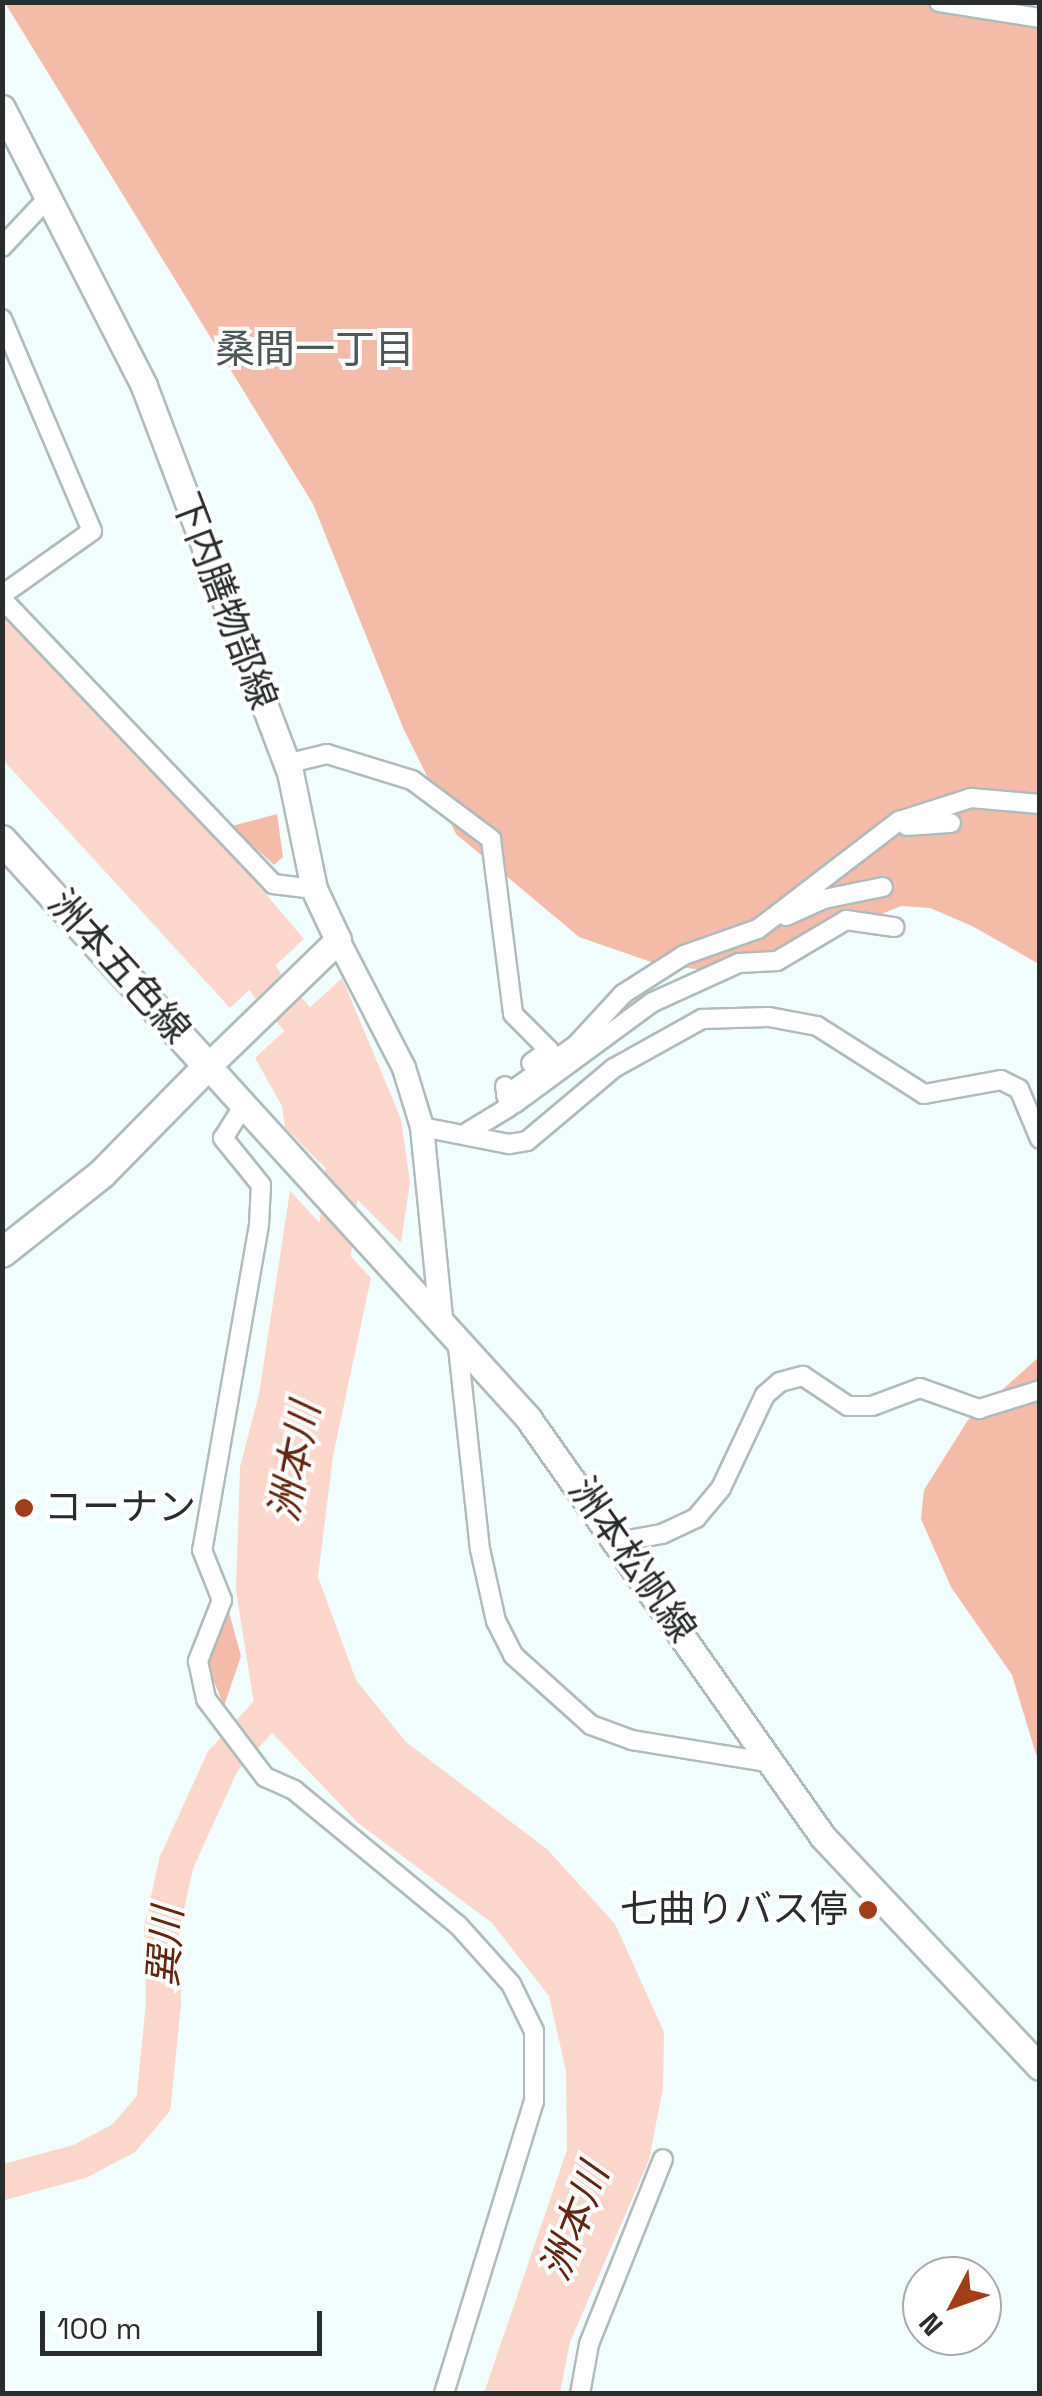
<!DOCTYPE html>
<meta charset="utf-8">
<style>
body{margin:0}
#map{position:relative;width:1042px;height:2396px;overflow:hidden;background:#f1fdfd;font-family:"Space Grotesk","Noto Sans JP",sans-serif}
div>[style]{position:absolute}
.green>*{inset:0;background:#f4bba9}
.water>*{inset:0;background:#fbd7cb}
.pier>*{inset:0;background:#f1fdfd}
.river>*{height:35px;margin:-17.5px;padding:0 17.5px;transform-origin:17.5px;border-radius:17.5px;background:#fbd7cb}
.roads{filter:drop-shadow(2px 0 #b0bbbb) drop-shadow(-2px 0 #b0bbbb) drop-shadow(0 2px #b0bbbb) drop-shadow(0 -2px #b0bbbb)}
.minor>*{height:18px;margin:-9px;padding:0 9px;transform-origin:9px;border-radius:9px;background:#fff}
.tertiary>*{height:22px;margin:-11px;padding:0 11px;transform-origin:11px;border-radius:11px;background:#fff}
.secondary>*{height:25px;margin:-12.5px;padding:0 12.5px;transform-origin:12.5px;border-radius:12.5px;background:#fff}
.primary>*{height:28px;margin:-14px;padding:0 14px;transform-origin:14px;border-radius:14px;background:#fff}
.dots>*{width:28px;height:28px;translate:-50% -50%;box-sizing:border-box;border:5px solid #fff;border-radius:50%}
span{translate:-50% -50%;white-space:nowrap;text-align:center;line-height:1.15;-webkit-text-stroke:8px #fff;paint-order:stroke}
.street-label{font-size:38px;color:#292d2d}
.poi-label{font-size:38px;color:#292d2d}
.left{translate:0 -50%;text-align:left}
.right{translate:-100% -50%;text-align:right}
.neighbourhood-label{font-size:40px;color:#4e5858}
.water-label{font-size:40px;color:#66240c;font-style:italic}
.frame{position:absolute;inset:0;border:5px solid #292d2d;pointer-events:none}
.north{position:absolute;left:902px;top:2256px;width:100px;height:100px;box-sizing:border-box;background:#fff;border:2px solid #a9abab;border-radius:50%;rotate:229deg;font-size:28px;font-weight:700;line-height:40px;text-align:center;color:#292d2d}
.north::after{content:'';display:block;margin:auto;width:35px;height:45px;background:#a33d17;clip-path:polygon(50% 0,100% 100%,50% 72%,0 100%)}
.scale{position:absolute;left:40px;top:2311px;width:282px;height:45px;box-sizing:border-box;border:5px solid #292d2d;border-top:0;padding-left:12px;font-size:30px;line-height:35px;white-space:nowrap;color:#292d2d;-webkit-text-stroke:8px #fff;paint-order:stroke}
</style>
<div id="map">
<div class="green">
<i style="clip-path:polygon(1010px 2px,1039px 9px,1039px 964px,972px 926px,930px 908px,901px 906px,768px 961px,710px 971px,657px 964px,579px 937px,456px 834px,404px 730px,313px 504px,5px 3px)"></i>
<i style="clip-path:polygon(277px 814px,283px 857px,274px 865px,232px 826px)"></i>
<i style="clip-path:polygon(1039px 1357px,1039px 1764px,1012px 1675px,951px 1587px,921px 1519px,924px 1490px,968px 1420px)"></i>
<i style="clip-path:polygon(229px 1612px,241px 1656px,224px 1706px,207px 1664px)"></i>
</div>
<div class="water">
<i style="clip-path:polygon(2px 609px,159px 768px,304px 939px,230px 1008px,3px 760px)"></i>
<i style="clip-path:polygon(342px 978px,401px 1119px,410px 1182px,401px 1243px,285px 1128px,282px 1106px,255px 1058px)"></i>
<i style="clip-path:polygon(290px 1191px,371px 1278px,333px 1456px,318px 1577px,356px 1680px,406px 1742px,547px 1849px,615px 1924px,664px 2032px,663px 2088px,649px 2160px,570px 2342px,560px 2393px,484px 2393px,567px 2150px,566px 2071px,549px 1996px,492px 1923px,358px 1823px,256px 1716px,236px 1591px,240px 1467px,259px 1394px)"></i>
</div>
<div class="pier">
<i style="clip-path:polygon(279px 1124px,403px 1247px,282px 1132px)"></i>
<i style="clip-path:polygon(288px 1187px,375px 1274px,375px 1281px)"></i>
</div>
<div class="river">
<i style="left:236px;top:937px;width:57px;rotate:57.1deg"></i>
<i style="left:267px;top:985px;width:91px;rotate:48.6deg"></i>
<i style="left:329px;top:1288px;width:148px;rotate:-83.4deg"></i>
<i style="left:2px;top:2182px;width:80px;rotate:-15.3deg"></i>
<i style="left:79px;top:2161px;width:50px;rotate:-27.6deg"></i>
<i style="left:123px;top:2138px;width:46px;rotate:-49.4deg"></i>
<i style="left:153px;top:2103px;width:100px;rotate:-84.3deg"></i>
<i style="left:163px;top:2003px;width:74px;rotate:-91.5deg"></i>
<i style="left:161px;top:1929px;width:69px;rotate:-77.4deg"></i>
<i style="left:176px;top:1862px;width:111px;rotate:-65.5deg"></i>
<i style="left:222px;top:1761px;width:104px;rotate:-47.7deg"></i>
</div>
<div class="roads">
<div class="minor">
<i style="left:939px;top:2px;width:102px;rotate:9deg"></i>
<i style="left:2px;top:247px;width:67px;rotate:-46.8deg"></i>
<i style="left:2px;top:319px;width:230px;rotate:67deg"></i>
<i style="left:92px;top:531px;width:110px;rotate:144.6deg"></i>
<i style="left:2px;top:599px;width:393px;rotate:46.4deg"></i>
<i style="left:273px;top:884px;width:41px;rotate:7deg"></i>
<i style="left:286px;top:764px;width:42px;rotate:-13.7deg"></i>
<i style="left:327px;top:754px;width:89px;rotate:17deg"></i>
<i style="left:412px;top:780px;width:99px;rotate:36.8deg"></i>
<i style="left:491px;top:839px;width:176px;rotate:82.8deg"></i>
<i style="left:513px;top:1014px;width:51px;rotate:45deg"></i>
<i style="left:549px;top:1050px;width:22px;rotate:144deg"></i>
<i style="left:907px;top:826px;width:44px;rotate:-3.9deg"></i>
<i style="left:786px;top:916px;width:42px;rotate:-24.1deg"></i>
<i style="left:824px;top:899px;width:60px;rotate:-11.5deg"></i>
<i style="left:506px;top:1095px;width:86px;rotate:-35.5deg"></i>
<i style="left:576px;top:1045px;width:69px;rotate:-47.3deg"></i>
<i style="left:623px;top:994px;width:72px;rotate:-32.6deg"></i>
<i style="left:684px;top:955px;width:78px;rotate:-19.4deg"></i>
<i style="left:758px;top:929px;width:178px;rotate:-37.5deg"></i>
<i style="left:899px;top:821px;width:76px;rotate:-17.7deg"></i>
<i style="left:971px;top:798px;width:69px;rotate:5deg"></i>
<i style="left:514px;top:1104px;width:172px;rotate:-36.3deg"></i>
<i style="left:653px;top:1002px;width:94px;rotate:-24.4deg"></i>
<i style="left:739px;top:963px;width:38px;rotate:-3deg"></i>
<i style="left:777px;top:961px;width:80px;rotate:-30.7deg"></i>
<i style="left:846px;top:920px;width:49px;rotate:8.3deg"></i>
<i style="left:244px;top:1105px;width:39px;rotate:122deg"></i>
<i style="left:223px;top:1138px;width:60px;rotate:51deg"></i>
<i style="left:261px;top:1185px;width:40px;rotate:92.9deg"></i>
<i style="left:259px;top:1225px;width:330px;rotate:99.9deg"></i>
<i style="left:202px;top:1550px;width:54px;rotate:68.2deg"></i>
<i style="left:222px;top:1600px;width:66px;rotate:111.5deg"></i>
<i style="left:198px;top:1661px;width:39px;rotate:78deg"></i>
<i style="left:206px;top:1699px;width:98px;rotate:52.9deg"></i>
<i style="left:265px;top:1777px;width:32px;rotate:24deg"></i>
<i style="left:294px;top:1790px;width:212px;rotate:39.5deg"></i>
<i style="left:458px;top:1925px;width:79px;rotate:48.1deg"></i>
<i style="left:511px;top:1984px;width:52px;rotate:63.9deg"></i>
<i style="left:534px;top:2031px;width:70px;rotate:90deg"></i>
<i style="left:534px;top:2101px;width:307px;rotate:107.1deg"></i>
<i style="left:422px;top:1127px;width:89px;rotate:11.1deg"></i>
<i style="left:509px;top:1144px;width:18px;rotate:-9deg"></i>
<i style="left:527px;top:1141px;width:114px;rotate:-40deg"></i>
<i style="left:614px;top:1068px;width:101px;rotate:-29.1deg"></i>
<i style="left:702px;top:1019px;width:67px;rotate:-1.7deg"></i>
<i style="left:769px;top:1017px;width:49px;rotate:10.6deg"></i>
<i style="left:817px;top:1026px;width:127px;rotate:32.4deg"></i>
<i style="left:924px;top:1094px;width:78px;rotate:-10.3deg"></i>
<i style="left:1001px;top:1080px;width:20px;rotate:27deg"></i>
<i style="left:1019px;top:1089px;width:54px;rotate:67.2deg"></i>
<i style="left:468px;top:1132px;width:48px;rotate:-31.4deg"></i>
<i style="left:509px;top:1107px;width:21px;rotate:-101deg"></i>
<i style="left:457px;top:1338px;width:212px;rotate:83.8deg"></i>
<i style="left:480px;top:1549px;width:74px;rotate:77.5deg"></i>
<i style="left:496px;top:1621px;width:38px;rotate:63deg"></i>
<i style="left:513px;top:1655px;width:105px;rotate:41.9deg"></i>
<i style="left:591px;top:1725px;width:44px;rotate:20.1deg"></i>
<i style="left:632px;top:1740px;width:136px;rotate:9.3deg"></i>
<i style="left:617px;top:1542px;width:46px;rotate:-10.1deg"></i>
<i style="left:662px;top:1534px;width:38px;rotate:-25deg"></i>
<i style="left:696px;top:1518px;width:39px;rotate:-50deg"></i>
<i style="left:721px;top:1488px;width:103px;rotate:-64.7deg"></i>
<i style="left:765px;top:1395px;width:20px;rotate:-41deg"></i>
<i style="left:780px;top:1382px;width:24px;rotate:-15deg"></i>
<i style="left:803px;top:1376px;width:54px;rotate:33.7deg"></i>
<i style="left:848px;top:1406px;width:24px"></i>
<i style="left:872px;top:1406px;width:51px;rotate:-20.6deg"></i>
<i style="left:920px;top:1388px;width:63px;rotate:19.6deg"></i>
<i style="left:979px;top:1409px;width:64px;rotate:-17.3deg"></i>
<i style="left:580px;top:2394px;width:51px;rotate:-79.8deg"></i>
<i style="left:589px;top:2344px;width:199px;rotate:-68.2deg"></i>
</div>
<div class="tertiary">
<i style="left:338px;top:940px;width:144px;rotate:62.7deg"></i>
<i style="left:404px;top:1068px;width:62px;rotate:73deg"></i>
<i style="left:422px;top:1127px;width:190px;rotate:84.3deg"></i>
</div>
<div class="secondary">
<i style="left:2px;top:108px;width:312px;rotate:62.9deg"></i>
<i style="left:144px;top:386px;width:413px;rotate:69.3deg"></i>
<i style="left:290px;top:772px;width:119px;rotate:78.4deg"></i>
<i style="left:314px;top:889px;width:56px;rotate:64.8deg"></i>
<i style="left:338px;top:940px;width:181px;rotate:135.9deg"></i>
<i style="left:208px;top:1066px;width:476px;rotate:47.7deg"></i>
<i style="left:528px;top:1418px;width:512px;rotate:54.85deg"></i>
<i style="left:823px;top:1837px;width:316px;rotate:46.7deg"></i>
</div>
<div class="primary">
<i style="left:2px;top:840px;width:306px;rotate:47.7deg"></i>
<i style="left:208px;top:1066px;width:151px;rotate:134.5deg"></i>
<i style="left:102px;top:1174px;width:127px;rotate:141.7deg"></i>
</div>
</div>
<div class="dots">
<i style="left:24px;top:1508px;background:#a33d17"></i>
<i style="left:868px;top:1910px;background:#a33d17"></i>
</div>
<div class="street-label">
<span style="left:224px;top:601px;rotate:69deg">下内膳物部線</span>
<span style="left:119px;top:967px;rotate:48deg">洲本五色線</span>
<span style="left:632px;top:1560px;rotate:55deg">洲本松帆線</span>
</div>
<div class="poi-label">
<span class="left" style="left:44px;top:1508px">コーナン</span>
<span class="right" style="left:848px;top:1910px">七曲りバス停</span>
</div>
<div class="neighbourhood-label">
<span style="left:315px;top:350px">桑間一丁目</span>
</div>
<div class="water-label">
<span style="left:295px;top:1462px;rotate:-79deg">洲本川</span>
<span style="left:166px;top:1947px;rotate:-86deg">巽川</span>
<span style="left:575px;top:2222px;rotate:-69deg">洲本川</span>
</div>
<div class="frame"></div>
<div class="north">N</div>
<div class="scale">100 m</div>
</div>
